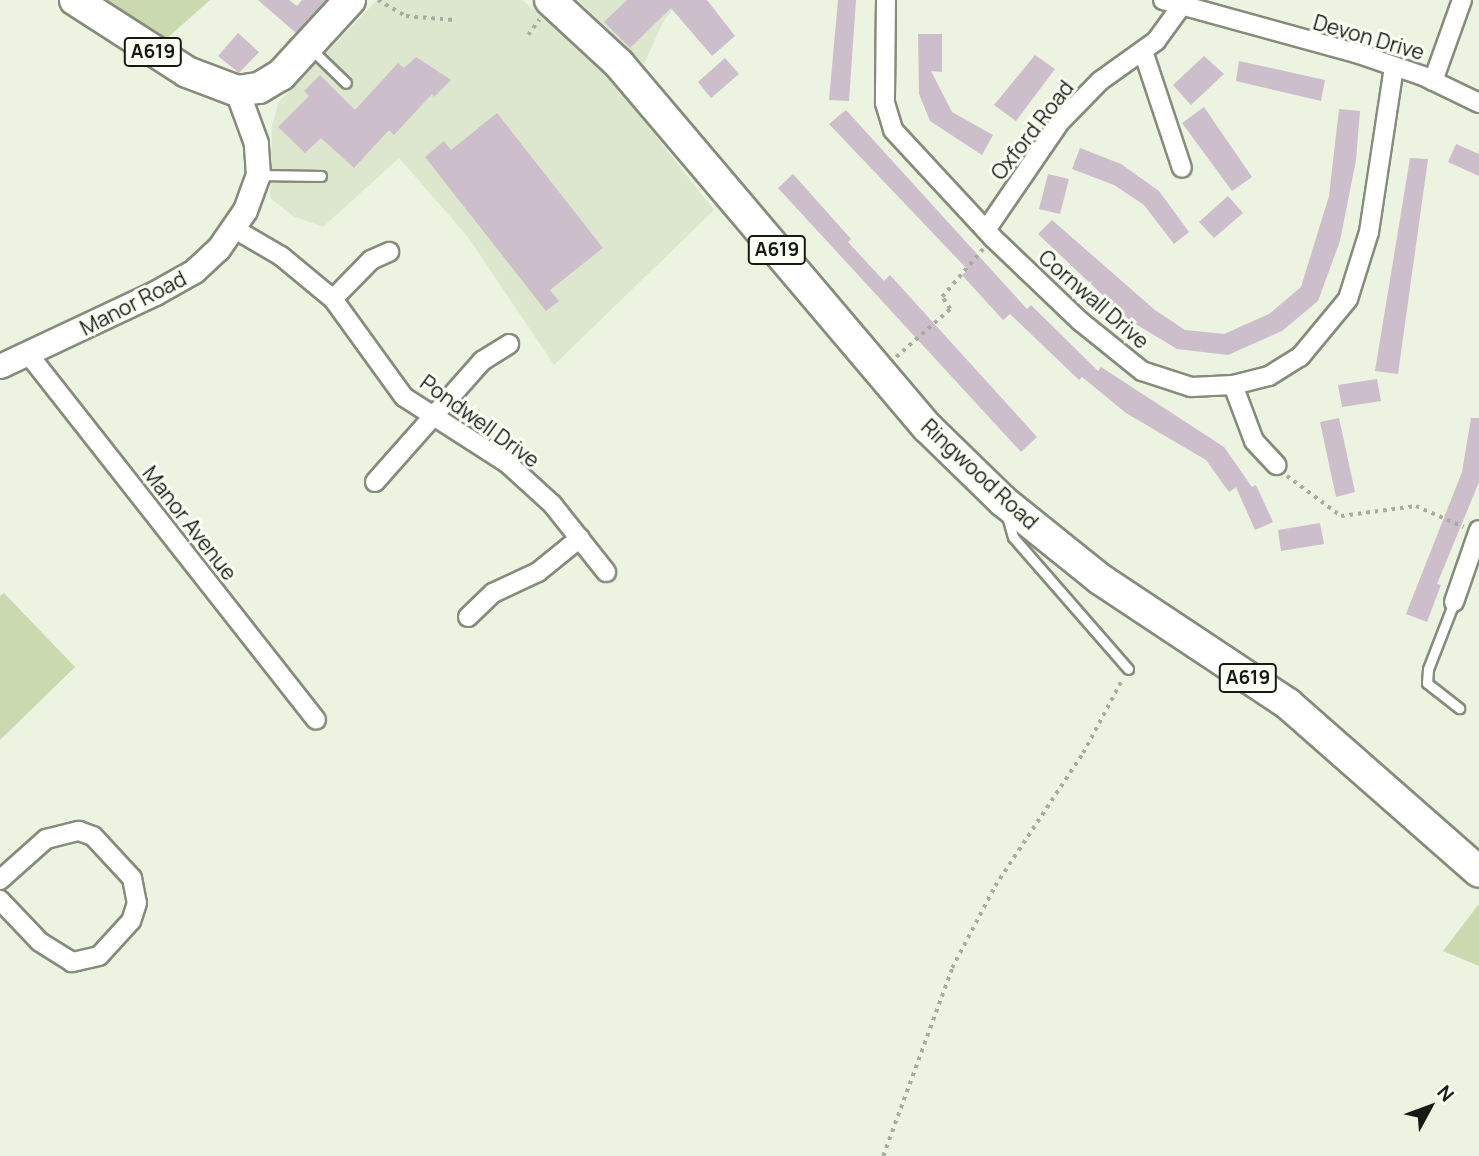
<!DOCTYPE html>
<style>
body{margin:0}
#map{position:relative;width:1479px;height:1156px;overflow:hidden;background:#ecf3e0;font-family:Manrope,sans-serif}
div>[style]{position:absolute}
.built>*{inset:0;background:#dde7cd}
.green>*{inset:0;background:#cad9af}
.building>*{inset:0;background:#cdbecc}
.path>*{height:3.5px;margin-top:-1.75px;transform-origin:0;background:repeating-linear-gradient(90deg,#a7ad9e 0 3.5px,transparent 0 8.5px)}
.roads{filter:drop-shadow(2px 0 #868c7b) drop-shadow(-2px 0 #868c7b) drop-shadow(0 2px #868c7b) drop-shadow(0 -2px #868c7b)}
.service>*{height:9px;margin:-4.5px;padding:0 4.5px;transform-origin:4.5px;border-radius:4.5px;background:#fff}
.minor>*{height:18px;margin:-9px;padding:0 9px;transform-origin:9px;border-radius:9px;background:#fff}
.tertiary>*{height:23px;margin:-11.5px;padding:0 11.5px;transform-origin:11.5px;border-radius:11.5px;background:#fff}
.trunk>*{height:30px;margin:-15px;padding:0 15px;transform-origin:15px;border-radius:15px;background:#fff}
span{translate:-50% -50%;white-space:nowrap;text-align:center;line-height:1.15;-webkit-text-stroke:6px #fbfff4;paint-order:stroke}
.shield-label span{padding:2px 5px;background:#fbfff4;border:2px solid;border-radius:5px;-webkit-text-stroke-width:0}
.shield-label{font-size:19px;color:#171a13;font-weight:700}
.street-label{font-size:21px;color:#171a13}
.north{position:absolute;left:1395px;top:1072px;width:70px;height:70px;-webkit-text-stroke:5px #fbfff4;paint-order:stroke;rotate:49deg;font-size:19px;font-weight:700;line-height:28px;text-align:center;color:#171a13}
.north::after{content:'';display:block;margin:auto;width:24px;height:32px;background:#171a13;clip-path:polygon(50% 0,100% 100%,50% 72%,0 100%)}
</style>
<div id="map">
<div class="built">
<i style="clip-path:polygon(377px 0,522px 0,599px 64px,714px 210px,554px 365px,468px 237px,399px 158px,323px 227px,293px 216px,270px 198px,272px 126px,278px 103px)"></i>
<i style="clip-path:polygon(578px 0,680px 0,663px 22px,644px 64px)"></i>
</div>
<div class="green">
<i style="clip-path:polygon(101px 0,210px 0,165px 40px)"></i>
<i style="clip-path:polygon(4px 593px,75px 667px,0 740px,0 596px)"></i>
<i style="clip-path:polygon(1479px 904px,1479px 966px,1443px 951px)"></i>
</div>
<div class="building">
<i style="clip-path:polygon(258px 0,289px 0,297px 6px,302px 0,326px 0,296px 33px)"></i>
<i style="clip-path:polygon(627px 0,707px 0,735px 36px,712px 56px,671px 8px,630px 48px,604px 22px)"></i>
<i style="clip-path:polygon(838px 0,856px 0,849px 101px,829px 100px)"></i>
<i style="clip-path:polygon(238px 33px,259px 52px,239px 73px,218px 56px)"></i>
<i style="clip-path:polygon(918px 34px,942px 34px,942px 72px,931px 71px,952px 112px,993px 135px,982px 155px,930px 121px,919px 94px)"></i>
<i style="clip-path:polygon(1035px 55px,1055px 69px,1016px 121px,994px 105px)"></i>
<i style="clip-path:polygon(1204px 56px,1224px 74px,1191px 105px,1173px 85px)"></i>
<i style="clip-path:polygon(416px 57px,451px 80px,434px 97px,432px 94px,394px 135px,389px 130px,354px 168px,321px 138px,305px 153px,278px 127px,309px 96px,304px 91px,320px 75px,355px 110px,398px 63px,404px 68px)"></i>
<i style="clip-path:polygon(725px 58px,739px 74px,711px 98px,698px 82px)"></i>
<i style="clip-path:polygon(1239px 61px,1325px 80px,1321px 101px,1236px 81px)"></i>
<i style="clip-path:polygon(1204px 107px,1252px 177px,1232px 191px,1182px 123px)"></i>
<i style="clip-path:polygon(1339px 109px,1360px 111px,1356px 160px,1340px 241px,1318px 301px,1282px 331px,1228px 355px,1177px 349px,1129px 320px,1038px 234px,1052px 220px,1155px 310px,1185px 330px,1224px 334px,1269px 314px,1301px 287px,1329px 196px)"></i>
<i style="clip-path:polygon(846px 110px,1027px 309px,1031px 305px,1098px 371px,1101px 367px,1224px 447px,1252px 487px,1256px 485px,1273px 522px,1255px 530px,1236px 487px,1229px 492px,1206px 460px,1126px 413px,1082px 377px,1079px 380px,1010px 314px,1003px 320px,962px 275px,968px 270px,829px 124px)"></i>
<i style="clip-path:polygon(497px 113px,603px 248px,550px 290px,559px 301px,546px 311px,425px 157px,444px 141px,451px 150px)"></i>
<i style="clip-path:polygon(1456px 144px,1479px 154px,1479px 176px,1448px 162px)"></i>
<i style="clip-path:polygon(1080px 148px,1121px 164px,1159px 191px,1189px 232px,1174px 244px,1144px 205px,1114px 185px,1072px 169px)"></i>
<i style="clip-path:polygon(1410px 158px,1428px 159px,1398px 374px,1375px 371px)"></i>
<i style="clip-path:polygon(793px 174px,851px 239px,848px 242px,884px 281px,890px 275px,1037px 437px,1021px 452px,778px 188px)"></i>
<i style="clip-path:polygon(1048px 174px,1069px 179px,1060px 214px,1039px 209px)"></i>
<i style="clip-path:polygon(1228px 196px,1243px 213px,1214px 238px,1199px 222px)"></i>
<i style="clip-path:polygon(1377px 379px,1381px 401px,1342px 407px,1338px 385px)"></i>
<i style="clip-path:polygon(1339px 418px,1355px 492px,1336px 497px,1320px 422px)"></i>
<i style="clip-path:polygon(1471px 418px,1479px 418px,1479px 482px,1437px 584px,1441px 585px,1427px 622px,1406px 614px,1462px 472px)"></i>
<i style="clip-path:polygon(1320px 523px,1324px 544px,1281px 551px,1278px 530px)"></i>
</div>
<div class="path">
<i style="left:378px;top:0;width:32px;rotate:30deg"></i>
<i style="left:406px;top:16px;width:48px;rotate:4.8deg"></i>
<i style="left:528px;top:35px;width:19px;rotate:-54deg"></i>
<i style="left:896px;top:357px;width:72px;rotate:-41.6deg"></i>
<i style="left:950px;top:309px;width:14px;rotate:-124deg"></i>
<i style="left:942px;top:297px;width:63px;rotate:-49.5deg"></i>
<i style="left:1287px;top:476px;width:67px;rotate:36.5deg"></i>
<i style="left:1341px;top:516px;width:76px;rotate:-7.6deg"></i>
<i style="left:1416px;top:506px;width:52px;rotate:23.6deg"></i>
<i style="left:883px;top:1156px;width:200px;rotate:-69.8deg"></i>
<i style="left:952px;top:968px;width:93px;rotate:-62.3deg"></i>
<i style="left:995px;top:886px;width:159px;rotate:-56.5deg"></i>
<i style="left:1083px;top:753px;width:83px;rotate:-61.9deg"></i>
</div>
<div class="roads">
<div class="service">
<i style="left:312px;top:50px;width:47px;rotate:44.1deg"></i>
<i style="left:259px;top:175px;width:62px;rotate:0.9deg"></i>
<i style="left:1007px;top:516px;width:22px;rotate:74deg"></i>
<i style="left:1013px;top:537px;width:175px;rotate:48.9deg"></i>
<i style="left:1454px;top:602px;width:72px;rotate:111.2deg"></i>
<i style="left:1428px;top:669px;width:14px;rotate:94deg"></i>
<i style="left:1427px;top:683px;width:41px;rotate:38deg"></i>
</div>
<div class="minor">
<i style="left:886px;top:0;width:103px;rotate:90.6deg"></i>
<i style="left:885px;top:103px;width:28px;rotate:73deg"></i>
<i style="left:893px;top:130px;width:146px;rotate:47.2deg"></i>
<i style="left:992px;top:237px;width:122px;rotate:43.7deg"></i>
<i style="left:1080px;top:321px;width:80px;rotate:38.9deg"></i>
<i style="left:1142px;top:371px;width:52px;rotate:18.1deg"></i>
<i style="left:1191px;top:387px;width:42px;rotate:-2.7deg"></i>
<i style="left:1233px;top:385px;width:37px;rotate:-14deg"></i>
<i style="left:1269px;top:376px;width:36px;rotate:-32deg"></i>
<i style="left:1300px;top:357px;width:75px;rotate:-50.4deg"></i>
<i style="left:1348px;top:299px;width:70px;rotate:-72.6deg"></i>
<i style="left:1369px;top:232px;width:167px;rotate:-81.4deg"></i>
<i style="left:1163px;top:0;width:200px;rotate:15.4deg"></i>
<i style="left:1356px;top:53px;width:71px;rotate:18.9deg"></i>
<i style="left:1423px;top:76px;width:62px;rotate:25.7deg"></i>
<i style="left:1143px;top:51px;width:123px;rotate:71.6deg"></i>
<i style="left:1433px;top:81px;width:86px;rotate:-70.3deg"></i>
<i style="left:233px;top:228px;width:56px;rotate:30.3deg"></i>
<i style="left:281px;top:256px;width:67px;rotate:39.6deg"></i>
<i style="left:333px;top:299px;width:121px;rotate:54.1deg"></i>
<i style="left:404px;top:397px;width:122px;rotate:32.7deg"></i>
<i style="left:507px;top:463px;width:61px;rotate:42.3deg"></i>
<i style="left:552px;top:504px;width:87px;rotate:51.5deg"></i>
<i style="left:986px;top:230px;width:131px;rotate:-55.6deg"></i>
<i style="left:1060px;top:122px;width:57px;rotate:-45.7deg"></i>
<i style="left:1100px;top:81px;width:69px;rotate:-35.5deg"></i>
<i style="left:1156px;top:41px;width:41px;rotate:-54deg"></i>
<i style="left:333px;top:299px;width:54px;rotate:-45.7deg"></i>
<i style="left:371px;top:260px;width:20px;rotate:-24deg"></i>
<i style="left:29px;top:355px;width:464px;rotate:51.8deg"></i>
<i style="left:1233px;top:385px;width:60px;rotate:69.4deg"></i>
<i style="left:1254px;top:441px;width:33px;rotate:47deg"></i>
<i style="left:375px;top:482px;width:162px;rotate:-48.5deg"></i>
<i style="left:482px;top:361px;width:32px;rotate:-32deg"></i>
<i style="left:1454px;top:602px;width:76px;rotate:-70.9deg"></i>
<i style="left:468px;top:617px;width:35px;rotate:-44deg"></i>
<i style="left:493px;top:593px;width:50px;rotate:-25deg"></i>
<i style="left:538px;top:572px;width:54px;rotate:-39deg"></i>
<i style="left:0;top:880px;width:62px;rotate:-41.7deg"></i>
<i style="left:46px;top:839px;width:34px;rotate:-14deg"></i>
<i style="left:79px;top:831px;width:15px;rotate:20deg"></i>
<i style="left:93px;top:836px;width:57px;rotate:47.1deg"></i>
<i style="left:132px;top:878px;width:25px;rotate:79deg"></i>
<i style="left:137px;top:903px;width:19px;rotate:108deg"></i>
<i style="left:131px;top:921px;width:47px;rotate:132.4deg"></i>
<i style="left:99px;top:956px;width:28px;rotate:167deg"></i>
<i style="left:72px;top:962px;width:39px;rotate:-148deg"></i>
<i style="left:39px;top:941px;width:57px;rotate:-133.6deg"></i>
</div>
<div class="tertiary">
<i style="left:0;top:366px;width:171px;rotate:-25.2deg"></i>
<i style="left:155px;top:293px;width:45px;rotate:-29.4deg"></i>
<i style="left:194px;top:271px;width:33px;rotate:-43deg"></i>
<i style="left:218px;top:249px;width:47px;rotate:-55.3deg"></i>
<i style="left:245px;top:210px;width:37px;rotate:-70deg"></i>
<i style="left:258px;top:175px;width:32px;rotate:-94deg"></i>
<i style="left:256px;top:143px;width:55px;rotate:-110.1deg"></i>
</div>
<div class="trunk">
<i style="left:75px;top:0;width:133px;rotate:32.7deg"></i>
<i style="left:187px;top:72px;width:53px;rotate:20.8deg"></i>
<i style="left:237px;top:91px;width:22px;rotate:-8deg"></i>
<i style="left:259px;top:88px;width:26px;rotate:-31deg"></i>
<i style="left:281px;top:75px;width:102px;rotate:-47.4deg"></i>
<i style="left:550px;top:0;width:94px;rotate:42.8deg"></i>
<i style="left:619px;top:64px;width:477px;rotate:49.7deg"></i>
<i style="left:928px;top:428px;width:105px;rotate:44.2deg"></i>
<i style="left:1003px;top:501px;width:124px;rotate:38.8deg"></i>
<i style="left:1100px;top:579px;width:226px;rotate:33.6deg"></i>
<i style="left:1288px;top:704px;width:254px;rotate:41.3deg"></i>
</div>
</div>
<div class="shield-label">
<span style="left:153px;top:52px">A619</span>
<span style="left:777px;top:250px">A619</span>
<span style="left:1248px;top:678px">A619</span>
</div>
<div class="street-label">
<span style="left:1369px;top:37px;rotate:16deg">Devon Drive</span>
<span style="left:1032px;top:130px;rotate:-52deg">Oxford Road</span>
<span style="left:1094px;top:299px;rotate:41deg">Cornwall Drive</span>
<span style="left:133px;top:303px;rotate:-27deg">Manor Road</span>
<span style="left:480px;top:421px;rotate:36deg">Pondwell Drive</span>
<span style="left:980px;top:474px;rotate:43deg">Ringwood Road</span>
<span style="left:190px;top:523px;rotate:52deg">Manor Avenue</span>
</div>
<div class="north">N</div>
</div>
